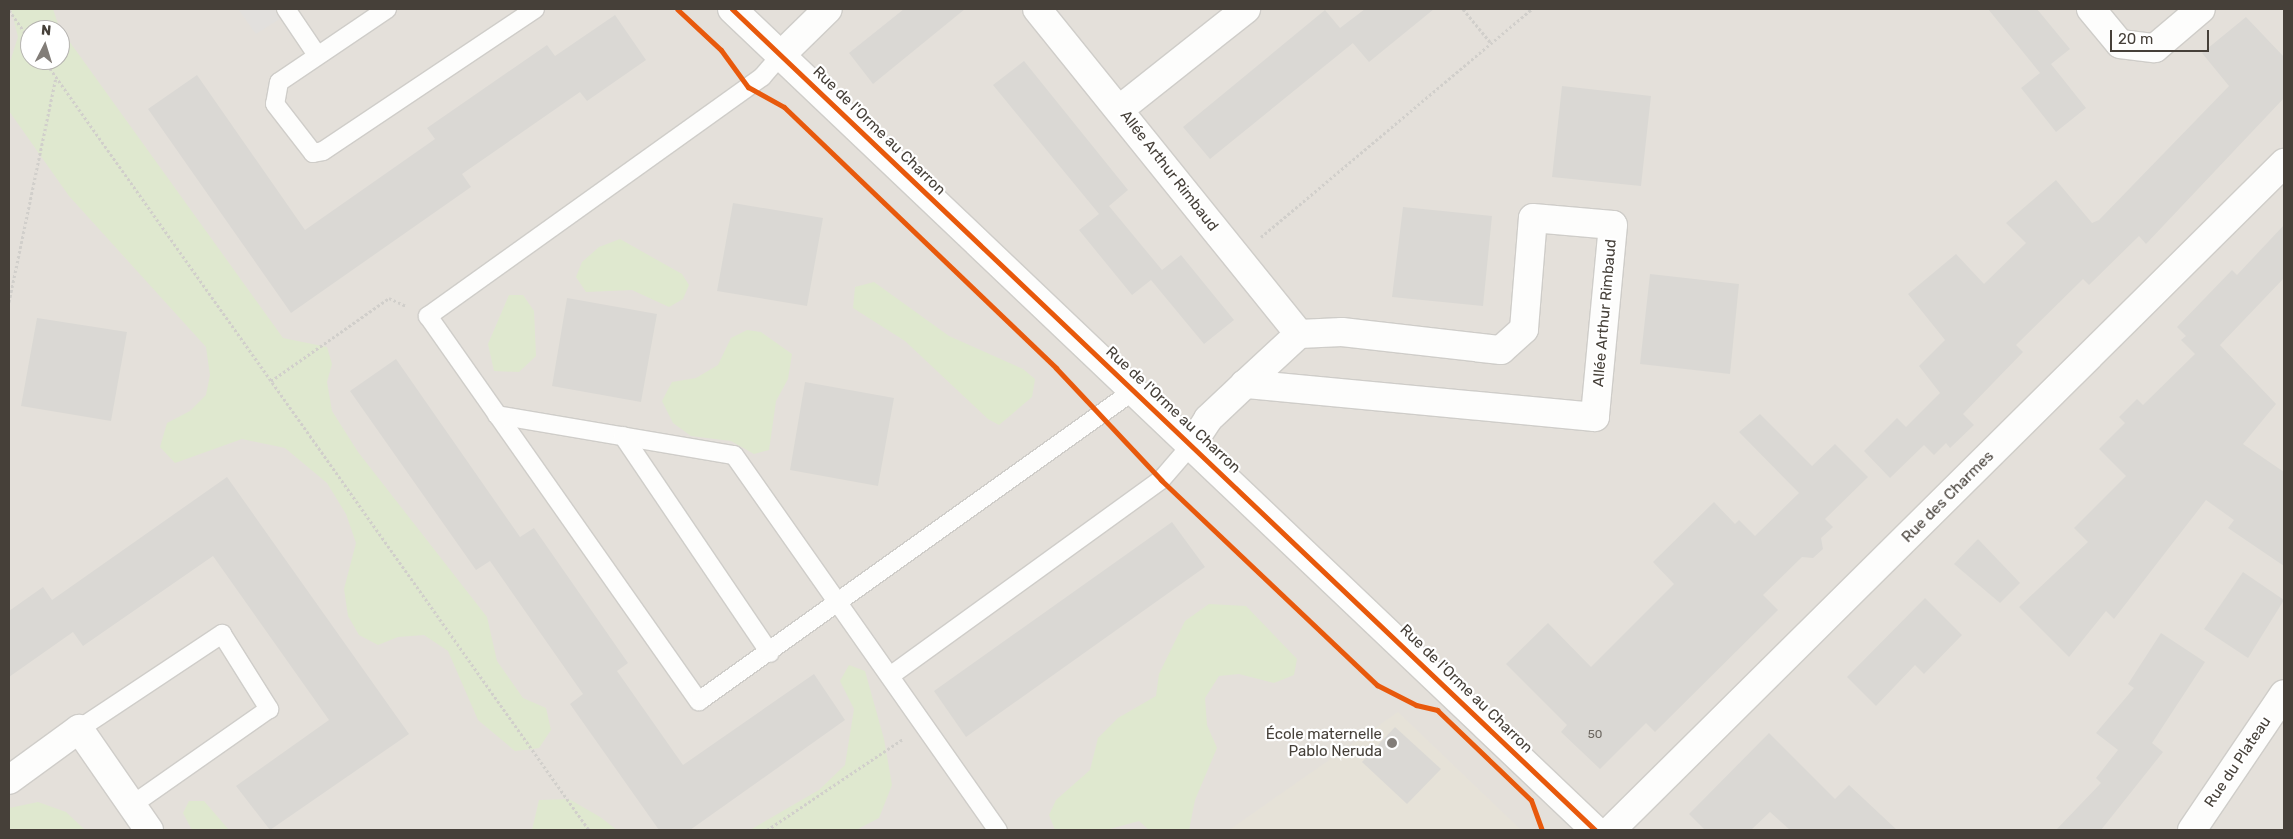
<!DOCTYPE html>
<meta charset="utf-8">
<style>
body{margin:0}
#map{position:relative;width:2293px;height:839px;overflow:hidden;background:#f1efec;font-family:Rubik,sans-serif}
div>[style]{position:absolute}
.residential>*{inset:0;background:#e4e0da}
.education>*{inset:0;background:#e6e2d8}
.green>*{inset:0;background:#dfe8cf}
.parking>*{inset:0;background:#e2e0dd}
.building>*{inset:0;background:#dad8d4}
.path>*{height:3px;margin-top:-1.5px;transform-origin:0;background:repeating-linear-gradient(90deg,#d1cfcb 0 2.5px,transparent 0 5px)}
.roads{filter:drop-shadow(1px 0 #cfcdc9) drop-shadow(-1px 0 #cfcdc9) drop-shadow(0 1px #cfcdc9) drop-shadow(0 -1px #cfcdc9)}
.service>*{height:18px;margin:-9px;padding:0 9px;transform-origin:9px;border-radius:9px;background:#fdfdfc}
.minor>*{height:28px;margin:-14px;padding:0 14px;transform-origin:14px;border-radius:14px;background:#fdfdfc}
.cycleway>*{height:5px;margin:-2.5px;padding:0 2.5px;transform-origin:2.5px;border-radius:2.5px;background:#e8590c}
.dots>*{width:14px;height:14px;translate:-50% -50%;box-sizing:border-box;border:2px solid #fff;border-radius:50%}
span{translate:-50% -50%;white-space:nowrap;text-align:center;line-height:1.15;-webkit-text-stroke:4.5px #fff;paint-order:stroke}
.number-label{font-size:12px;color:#6c6760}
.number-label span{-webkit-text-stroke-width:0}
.street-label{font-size:15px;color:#464039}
.poi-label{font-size:15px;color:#464039}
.right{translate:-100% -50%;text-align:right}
.frame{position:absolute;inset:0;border:10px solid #464039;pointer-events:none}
.north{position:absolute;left:20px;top:20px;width:50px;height:50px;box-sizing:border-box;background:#fff;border:1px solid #b5b3b0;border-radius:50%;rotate:5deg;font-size:14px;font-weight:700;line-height:20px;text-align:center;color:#464039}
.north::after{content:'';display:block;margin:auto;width:18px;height:22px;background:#827d78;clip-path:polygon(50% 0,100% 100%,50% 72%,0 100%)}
.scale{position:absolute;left:2110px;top:30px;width:99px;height:22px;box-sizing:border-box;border:2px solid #464039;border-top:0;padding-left:6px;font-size:15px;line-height:18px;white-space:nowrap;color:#464039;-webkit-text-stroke:4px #fff;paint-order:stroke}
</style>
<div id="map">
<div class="residential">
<i style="clip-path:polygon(evenodd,9px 9px,2284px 9px,2284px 830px,9px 830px,9px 9px,30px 30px,60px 30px,60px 60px,30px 60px,30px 30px)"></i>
</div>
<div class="education">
<i style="clip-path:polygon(1398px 712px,1521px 830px,1229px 830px)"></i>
</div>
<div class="green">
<i style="clip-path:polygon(evenodd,11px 9px,53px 9px,59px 27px,283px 338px,327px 347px,332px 364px,327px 382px,332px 411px,358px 452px,487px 617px,497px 661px,523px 698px,546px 708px,551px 730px,539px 748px,515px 751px,478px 720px,448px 651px,424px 635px,398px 637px,378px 645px,359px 635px,348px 616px,344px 589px,356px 543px,346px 514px,327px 483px,285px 448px,242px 439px,175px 463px,160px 447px,167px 423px,190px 411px,206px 395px,210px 375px,206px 347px,69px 196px,9px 111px,9px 65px,18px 37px,11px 9px,30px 30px,60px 30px,60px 60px,30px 60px,30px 30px)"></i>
<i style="clip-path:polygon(620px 239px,682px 274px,689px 285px,683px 299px,669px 307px,632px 290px,586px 292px,576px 277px,582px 262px,599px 247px)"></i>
<i style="clip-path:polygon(874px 282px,949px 336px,1023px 369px,1035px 379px,1032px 397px,999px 425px,988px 419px,905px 341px,853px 308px,855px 287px)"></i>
<i style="clip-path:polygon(509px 295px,523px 295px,534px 311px,536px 356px,519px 372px,494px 371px,488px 344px)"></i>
<i style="clip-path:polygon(747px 330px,761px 332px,792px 354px,788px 379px,776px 401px,769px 450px,754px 454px,731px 441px,691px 436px,673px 423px,662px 401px,672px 382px,696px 378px,718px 365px,731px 338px)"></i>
<i style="clip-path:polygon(1209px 604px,1246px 606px,1297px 659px,1294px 675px,1274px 683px,1239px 674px,1219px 676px,1205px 698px,1207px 725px,1217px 748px,1195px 800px,1189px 830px,1149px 830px,1139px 821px,1106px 830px,1055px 830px,1049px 815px,1056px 800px,1090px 770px,1098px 738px,1118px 718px,1156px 696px,1159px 674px,1185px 621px)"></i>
<i style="clip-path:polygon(849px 665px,865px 671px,884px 739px,892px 785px,879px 818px,856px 830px,750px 830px,819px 790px,845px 765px,854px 709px,840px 681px)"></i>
<i style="clip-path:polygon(569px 799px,600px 817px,617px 830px,532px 830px,539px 800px)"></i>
<i style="clip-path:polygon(189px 801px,204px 801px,229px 830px,192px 830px,183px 813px)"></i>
<i style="clip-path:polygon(38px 802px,66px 812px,85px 830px,9px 830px,9px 808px)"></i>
</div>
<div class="parking">
<i style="clip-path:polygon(238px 9px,286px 9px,289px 13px,256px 34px)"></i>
</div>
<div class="building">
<i style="clip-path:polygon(904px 9px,965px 9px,873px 84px,849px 53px)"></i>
<i style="clip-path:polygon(1365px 9px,1434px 9px,1369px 62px,1346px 35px,1353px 43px,1210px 159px,1183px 127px,1325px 10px,1340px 28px)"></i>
<i style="clip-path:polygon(1988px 9px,2037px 9px,2070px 49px,2051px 64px,2086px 108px,2056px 132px,2021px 88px,2040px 73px)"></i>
<i style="clip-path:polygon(615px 15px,646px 60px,587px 101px,580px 92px,462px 174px,471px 187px,291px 313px,148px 109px,197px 75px,305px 230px,435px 139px,427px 128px,547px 45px,555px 56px)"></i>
<i style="clip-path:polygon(2246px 17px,2284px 57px,2284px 98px,2146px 244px,2139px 236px,2089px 285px,2083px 279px,2016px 345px,2023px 352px,1963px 414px,1974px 425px,1950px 448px,1946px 443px,1934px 455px,1924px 445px,1890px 478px,1864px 451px,1897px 418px,1906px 427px,1940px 393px,1919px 366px,1945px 340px,1908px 294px,1956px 254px,1984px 284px,2026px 243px,2006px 223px,2056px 180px,2092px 223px,2099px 220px,2229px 86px,2202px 53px)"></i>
<i style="clip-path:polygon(1024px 61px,1128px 190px,1109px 206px,1162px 270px,1181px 255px,1234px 320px,1204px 344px,1151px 280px,1132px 295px,1079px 230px,1099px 214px,993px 85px)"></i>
<i style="clip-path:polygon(1562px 86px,1651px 96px,1641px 186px,1552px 177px)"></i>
<i style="clip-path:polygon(733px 203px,823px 218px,807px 306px,717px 291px)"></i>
<i style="clip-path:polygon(1403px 207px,1492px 216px,1483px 306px,1392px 297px)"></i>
<i style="clip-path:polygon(2284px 225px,2284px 278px,2220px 345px,2276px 404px,2243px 444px,2284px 472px,2284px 566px,2228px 528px,2234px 520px,2206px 500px,2114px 619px,2106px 611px,2069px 657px,2019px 607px,2088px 542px,2074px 528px,2126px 476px,2099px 449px,2125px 423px,2119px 417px,2137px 399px,2143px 405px,2195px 354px,2181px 340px,2186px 336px,2177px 327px,2232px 270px,2237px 275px)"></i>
<i style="clip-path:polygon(1650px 274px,1739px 284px,1730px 374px,1640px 364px)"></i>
<i style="clip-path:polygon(567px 298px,657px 314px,641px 402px,552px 386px)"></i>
<i style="clip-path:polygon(37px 318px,127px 332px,111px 421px,21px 406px)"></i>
<i style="clip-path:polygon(396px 359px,520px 537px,534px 528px,628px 663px,617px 671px,683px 765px,814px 674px,845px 720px,690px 830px,659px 830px,570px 704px,583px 694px,490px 561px,476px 570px,350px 391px)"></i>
<i style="clip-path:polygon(805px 382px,894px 398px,878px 486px,790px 470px)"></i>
<i style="clip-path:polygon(1760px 414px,1812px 466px,1835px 444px,1868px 477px,1825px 519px,1833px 527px,1821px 538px,1823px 549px,1813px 558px,1802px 557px,1763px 595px,1778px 610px,1655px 732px,1646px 723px,1600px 769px,1561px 732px,1567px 725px,1506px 664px,1548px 623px,1591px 667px,1674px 584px,1653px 562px,1714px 502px,1735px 524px,1739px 520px,1755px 536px,1799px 493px,1739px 432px)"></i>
<i style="clip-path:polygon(227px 477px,409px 734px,270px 830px,236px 786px,329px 720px,213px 556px,83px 646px,73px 632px,9px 677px,9px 611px,43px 587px,52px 600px)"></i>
<i style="clip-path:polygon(1172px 522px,1205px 567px,966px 737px,934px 691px)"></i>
<i style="clip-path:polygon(1978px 539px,2020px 583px,2000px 603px,1954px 564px)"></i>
<i style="clip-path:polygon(2243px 572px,2284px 600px,2248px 658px,2204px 629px)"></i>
<i style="clip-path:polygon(1925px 598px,1962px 635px,1924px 674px,1915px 665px,1876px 706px,1847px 677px)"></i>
<i style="clip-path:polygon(2161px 633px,2205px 662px,2152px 743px,2163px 752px,2101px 830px,2056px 830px,2101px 783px,2096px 778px,2118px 750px,2096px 733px,2134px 688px,2128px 684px)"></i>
<i style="clip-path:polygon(1395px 727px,1441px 769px,1407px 804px,1362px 762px)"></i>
<i style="clip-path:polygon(1769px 733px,1835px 799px,1849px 785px,1897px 830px,1790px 830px,1770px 812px,1751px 830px,1705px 830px,1689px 814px)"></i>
</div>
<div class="path">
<i style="left:1463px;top:9px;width:44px;rotate:50.5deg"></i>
<i style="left:9px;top:10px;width:37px;rotate:55deg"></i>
<i style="left:44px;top:60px;width:943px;rotate:54.71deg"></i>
<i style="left:1261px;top:237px;width:354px;rotate:-40.1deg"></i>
<i style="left:9px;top:302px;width:230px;rotate:-78.2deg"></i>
<i style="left:271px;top:381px;width:144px;rotate:-35.1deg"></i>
<i style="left:389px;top:298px;width:19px;rotate:25deg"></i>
<i style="left:767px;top:830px;width:164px;rotate:-33.8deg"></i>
</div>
<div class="roads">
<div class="service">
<i style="left:286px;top:9px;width:55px;rotate:56deg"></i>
<i style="left:387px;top:9px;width:130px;rotate:145.9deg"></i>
<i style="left:279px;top:82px;width:22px;rotate:100deg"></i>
<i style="left:275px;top:104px;width:62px;rotate:52.2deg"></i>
<i style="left:313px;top:153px;width:10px;rotate:-11deg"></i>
<i style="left:323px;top:151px;width:255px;rotate:-33.8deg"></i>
<i style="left:782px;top:54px;width:30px;rotate:131deg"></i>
<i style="left:762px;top:77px;width:411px;rotate:144.4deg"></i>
<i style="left:428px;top:316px;width:471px;rotate:54.9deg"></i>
<i style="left:699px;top:701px;width:533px;rotate:-35.54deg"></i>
<i style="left:497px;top:415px;width:240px;rotate:9.6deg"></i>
<i style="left:734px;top:455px;width:459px;rotate:54.9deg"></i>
<i style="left:623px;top:436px;width:262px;rotate:55.9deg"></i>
<i style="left:890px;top:676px;width:334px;rotate:-35.9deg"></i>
<i style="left:1161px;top:480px;width:48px;rotate:-49.3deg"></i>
<i style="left:79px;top:729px;width:172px;rotate:-33.6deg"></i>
<i style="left:222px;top:634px;width:89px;rotate:57.9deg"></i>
<i style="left:269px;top:709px;width:167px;rotate:145deg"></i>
</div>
<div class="minor">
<i style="left:732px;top:9px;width:1191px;rotate:43.57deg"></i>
<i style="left:1037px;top:9px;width:417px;rotate:51.1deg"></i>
<i style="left:2091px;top:9px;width:45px;rotate:50.4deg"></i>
<i style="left:2120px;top:44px;width:35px;rotate:7deg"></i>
<i style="left:2155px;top:48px;width:60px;rotate:-40.3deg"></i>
<i style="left:782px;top:54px;width:64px;rotate:-44.4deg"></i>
<i style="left:1120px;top:109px;width:161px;rotate:-38.4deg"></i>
<i style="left:1192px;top:444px;width:30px;rotate:-57deg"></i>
<i style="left:1208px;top:419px;width:51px;rotate:-43.4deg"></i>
<i style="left:1245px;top:384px;width:74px;rotate:-42.8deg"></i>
<i style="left:1299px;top:334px;width:43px;rotate:-2.7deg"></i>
<i style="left:1342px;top:332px;width:160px;rotate:6.5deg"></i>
<i style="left:1501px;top:350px;width:31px;rotate:-42deg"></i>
<i style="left:1524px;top:329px;width:111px;rotate:-85.4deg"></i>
<i style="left:1533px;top:218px;width:80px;rotate:5deg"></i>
<i style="left:1613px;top:225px;width:193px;rotate:95.4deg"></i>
<i style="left:1595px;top:417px;width:352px;rotate:-174.6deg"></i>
<i style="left:9px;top:780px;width:87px;rotate:-36.1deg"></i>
<i style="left:79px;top:729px;width:123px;rotate:55.3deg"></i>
<i style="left:1611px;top:830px;width:948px;rotate:-44.74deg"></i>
<i style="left:2192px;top:830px;width:164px;rotate:-55.9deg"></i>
</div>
</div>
<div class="cycleway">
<i style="left:677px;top:9px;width:60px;rotate:43deg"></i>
<i style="left:721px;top:50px;width:46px;rotate:53.9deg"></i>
<i style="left:748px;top:87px;width:41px;rotate:29.1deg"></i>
<i style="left:784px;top:107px;width:377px;rotate:43.8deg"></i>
<i style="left:1056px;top:368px;width:154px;rotate:46.8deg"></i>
<i style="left:1161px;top:480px;width:298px;rotate:43.5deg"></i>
<i style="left:1377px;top:685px;width:44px;rotate:27.1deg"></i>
<i style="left:1416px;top:705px;width:22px;rotate:13deg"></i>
<i style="left:1437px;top:710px;width:130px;rotate:43.8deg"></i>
<i style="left:1531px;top:800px;width:32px;rotate:70deg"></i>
<i style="left:732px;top:9px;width:1191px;rotate:43.57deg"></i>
</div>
<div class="dots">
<i style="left:1392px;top:743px;background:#827d78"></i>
</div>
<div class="number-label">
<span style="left:1595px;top:735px">50</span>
</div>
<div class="street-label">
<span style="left:879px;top:131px;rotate:44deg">Rue de l'Orme au Charron</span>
<span style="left:1169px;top:171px;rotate:52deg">Allée Arthur Rimbaud</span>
<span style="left:1605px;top:313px;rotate:-85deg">Allée Arthur Rimbaud</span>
<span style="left:1173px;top:410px;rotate:43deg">Rue de l'Orme au Charron</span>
<span style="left:1948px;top:497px;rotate:-45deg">Rue des Charmes</span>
<span style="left:1466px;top:689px;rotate:44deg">Rue de l'Orme au Charron</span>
<span style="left:2238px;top:762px;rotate:-56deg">Rue du Plateau</span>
</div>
<div class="poi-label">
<span class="right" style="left:1382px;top:743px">École maternelle<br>Pablo Neruda</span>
</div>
<div class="frame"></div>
<div class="north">N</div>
<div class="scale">20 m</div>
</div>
